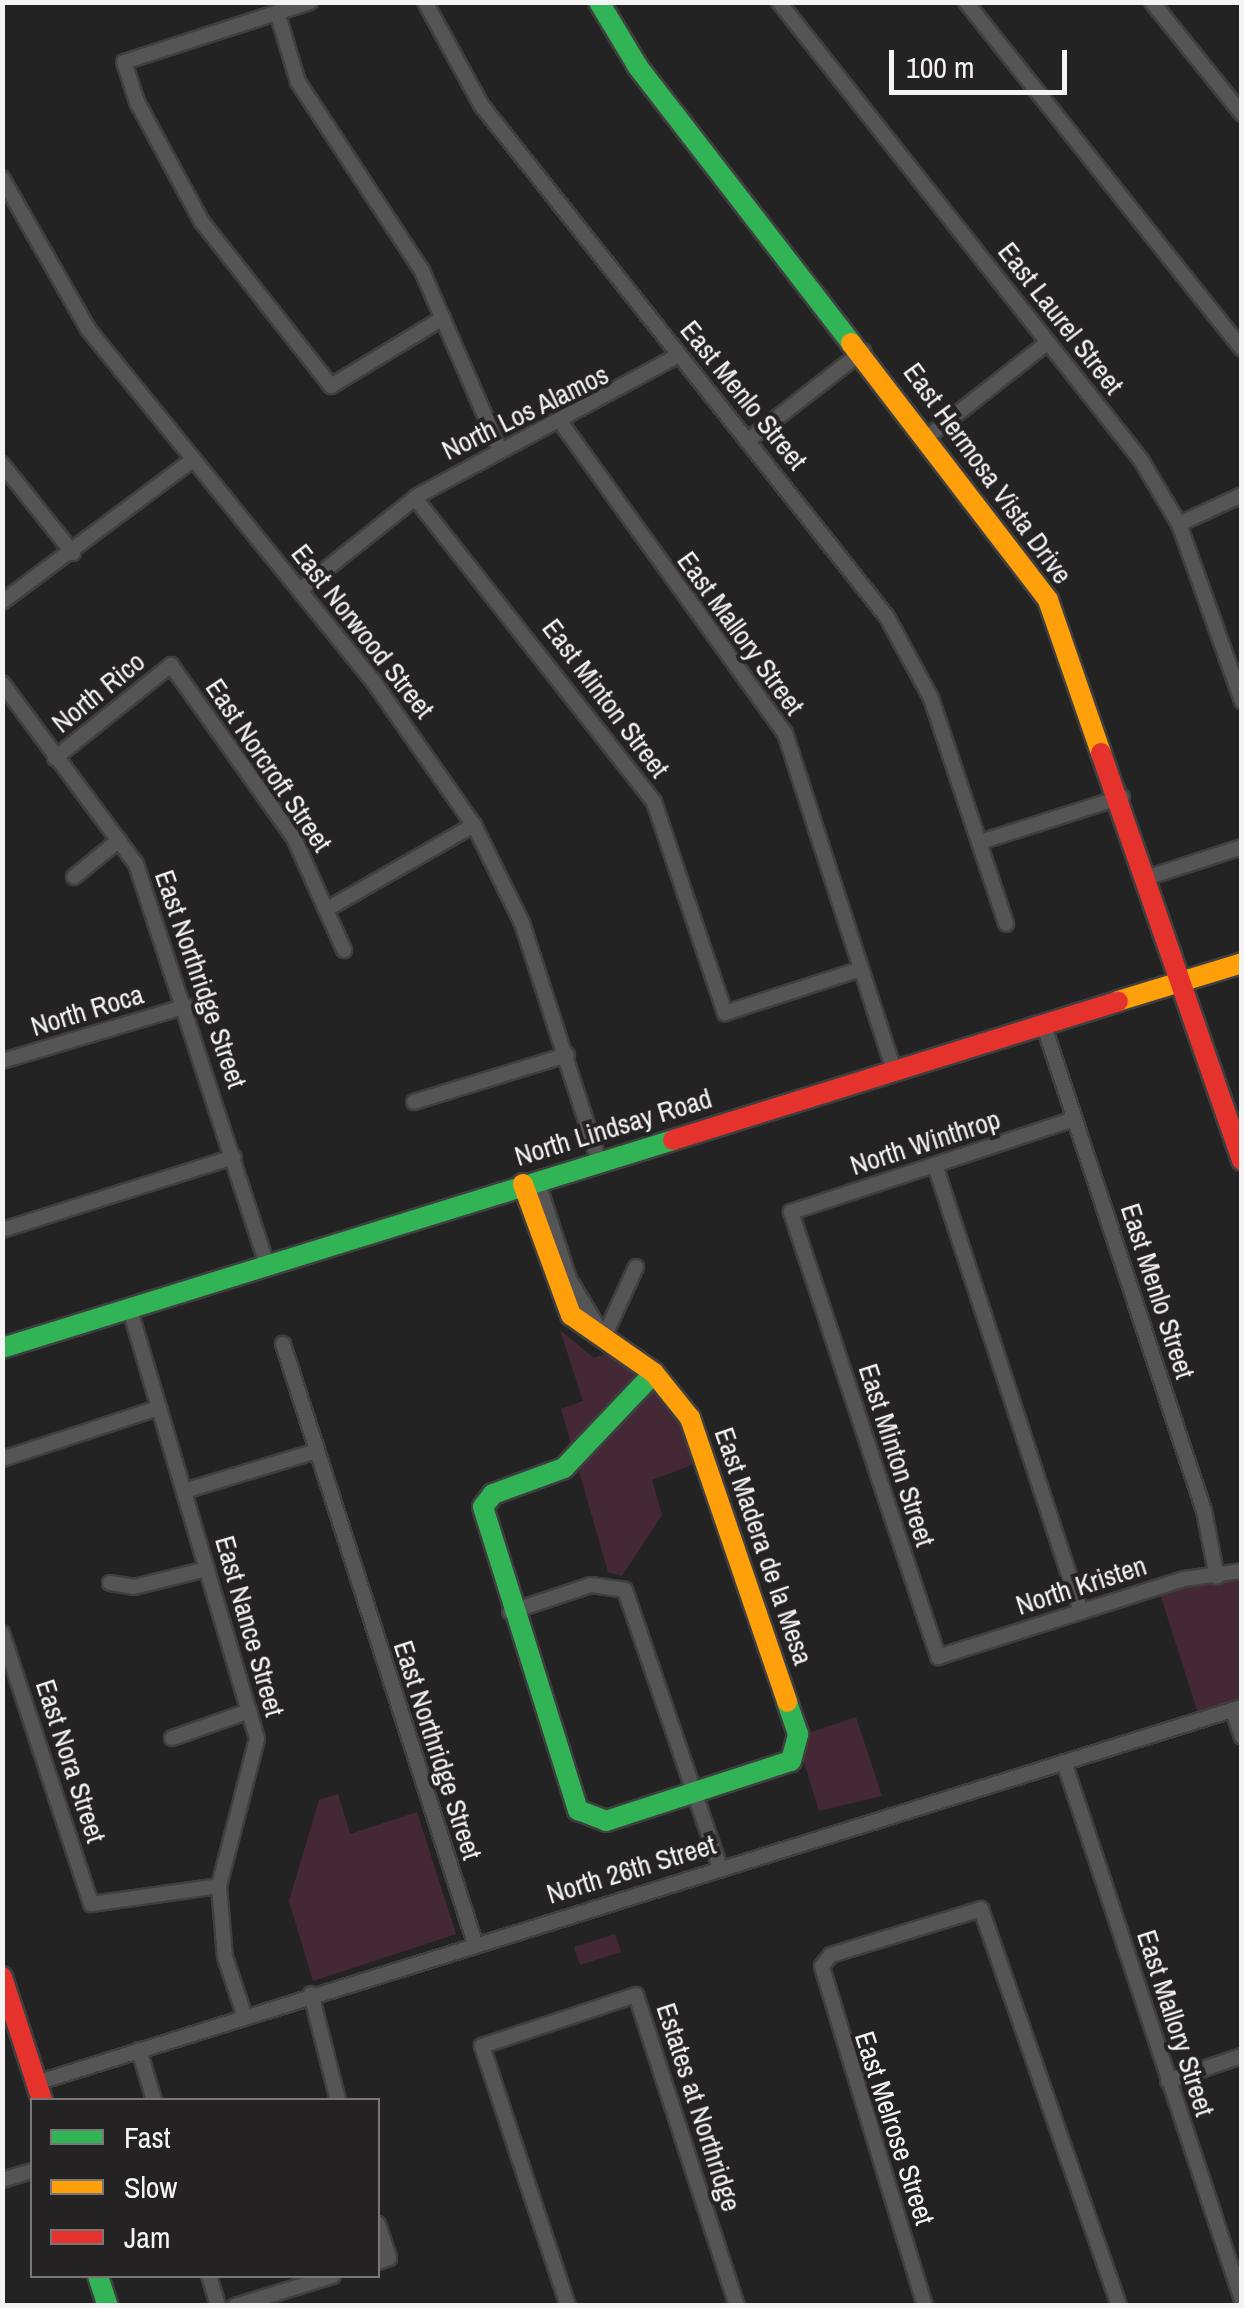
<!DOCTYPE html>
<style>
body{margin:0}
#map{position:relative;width:1244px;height:2308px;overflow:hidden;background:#242323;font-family:"Archivo Narrow",sans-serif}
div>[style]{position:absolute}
.green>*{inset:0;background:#452835}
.roads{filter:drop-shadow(2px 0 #3f3f3f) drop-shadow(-2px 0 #3f3f3f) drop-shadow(0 2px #3f3f3f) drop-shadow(0 -2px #3f3f3f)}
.street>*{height:14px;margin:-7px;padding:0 7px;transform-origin:7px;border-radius:7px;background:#565555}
.fast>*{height:20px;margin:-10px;padding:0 10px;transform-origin:10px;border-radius:10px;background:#30b455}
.slow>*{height:20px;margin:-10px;padding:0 10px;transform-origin:10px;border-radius:10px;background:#ff9f0a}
.jam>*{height:20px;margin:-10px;padding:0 10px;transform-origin:10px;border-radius:10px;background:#e5322d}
span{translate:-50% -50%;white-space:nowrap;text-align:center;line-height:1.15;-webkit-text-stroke:8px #252223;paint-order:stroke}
.street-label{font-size:28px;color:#f5f4f4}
.frame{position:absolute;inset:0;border:5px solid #f5f4f4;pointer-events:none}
.legend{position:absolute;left:30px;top:2098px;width:350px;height:180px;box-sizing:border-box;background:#252223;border:2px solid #787677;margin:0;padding:12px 18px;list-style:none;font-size:30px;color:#f5f4f4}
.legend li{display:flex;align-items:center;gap:20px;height:50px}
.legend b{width:50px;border:2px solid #787677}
.scale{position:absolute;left:889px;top:50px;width:178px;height:45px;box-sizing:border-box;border:5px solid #f5f4f4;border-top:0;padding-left:12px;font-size:30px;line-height:35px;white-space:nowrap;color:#f5f4f4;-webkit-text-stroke:8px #252223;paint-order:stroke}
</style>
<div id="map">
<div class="green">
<i style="clip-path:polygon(560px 1330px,594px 1358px,608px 1353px,640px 1373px,678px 1417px,697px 1463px,652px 1480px,662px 1515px,622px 1576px,608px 1572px,561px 1409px,583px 1401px)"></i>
<i style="clip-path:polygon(1241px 1571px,1241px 1707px,1200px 1720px,1158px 1587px)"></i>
<i style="clip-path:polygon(856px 1717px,882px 1796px,819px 1811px,803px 1759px,809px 1733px)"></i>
<i style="clip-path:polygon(338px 1794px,350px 1834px,417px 1812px,456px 1934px,313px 1981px,289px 1901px,319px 1800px)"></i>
<i style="clip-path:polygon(615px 1934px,621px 1952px,580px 1965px,574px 1947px)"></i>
</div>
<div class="roads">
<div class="street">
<i style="left:310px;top:2px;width:195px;rotate:162.1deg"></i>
<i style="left:124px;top:62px;width:42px;rotate:72deg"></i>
<i style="left:137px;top:102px;width:136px;rotate:61.6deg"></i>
<i style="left:202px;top:222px;width:209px;rotate:51.8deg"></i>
<i style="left:331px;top:386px;width:131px;rotate:-31.3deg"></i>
<i style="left:425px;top:2px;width:119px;rotate:61.3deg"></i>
<i style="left:482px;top:106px;width:652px;rotate:51.6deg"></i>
<i style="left:887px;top:617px;width:92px;rotate:61.5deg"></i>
<i style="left:931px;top:698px;width:238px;rotate:71.6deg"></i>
<i style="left:779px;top:2px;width:584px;rotate:51.68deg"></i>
<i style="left:1141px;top:460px;width:74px;rotate:59.3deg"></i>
<i style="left:1179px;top:524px;width:188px;rotate:70.4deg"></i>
<i style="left:966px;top:2px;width:443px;rotate:51.5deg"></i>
<i style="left:1152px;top:2px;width:144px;rotate:51.2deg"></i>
<i style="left:277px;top:12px;width:73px;rotate:73.3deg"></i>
<i style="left:298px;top:82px;width:226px;rotate:56.7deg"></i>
<i style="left:422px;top:271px;width:191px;rotate:66.5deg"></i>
<i style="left:2px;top:178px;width:174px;rotate:60.3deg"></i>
<i style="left:88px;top:329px;width:453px;rotate:51deg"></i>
<i style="left:373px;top:681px;width:176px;rotate:55deg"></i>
<i style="left:474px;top:825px;width:109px;rotate:63.9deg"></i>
<i style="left:522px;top:923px;width:250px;rotate:72.1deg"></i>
<i style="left:559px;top:420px;width:386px;rotate:54.2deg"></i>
<i style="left:785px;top:733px;width:352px;rotate:72.1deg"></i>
<i style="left:930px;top:435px;width:150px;rotate:-38.2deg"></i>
<i style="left:747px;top:441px;width:147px;rotate:-37.8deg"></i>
<i style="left:2px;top:464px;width:114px;rotate:51.4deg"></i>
<i style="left:415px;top:498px;width:387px;rotate:51.8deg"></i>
<i style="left:654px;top:802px;width:223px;rotate:71.4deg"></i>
<i style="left:725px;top:1013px;width:143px;rotate:-17.9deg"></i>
<i style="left:1179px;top:524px;width:69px;rotate:-24.7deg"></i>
<i style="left:300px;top:590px;width:152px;rotate:-38.6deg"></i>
<i style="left:419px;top:495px;width:295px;rotate:-28.3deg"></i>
<i style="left:2px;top:602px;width:239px;rotate:-36.7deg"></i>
<i style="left:2px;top:683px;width:225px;rotate:53.5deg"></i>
<i style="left:136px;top:864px;width:424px;rotate:71.9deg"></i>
<i style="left:55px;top:758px;width:149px;rotate:-38.7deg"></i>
<i style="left:171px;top:665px;width:212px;rotate:54.6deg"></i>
<i style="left:294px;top:838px;width:123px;rotate:65.9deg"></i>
<i style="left:980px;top:842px;width:149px;rotate:-17.6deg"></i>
<i style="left:74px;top:877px;width:58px;rotate:-39.4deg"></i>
<i style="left:1149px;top:877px;width:98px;rotate:-17.9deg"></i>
<i style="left:329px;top:908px;width:167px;rotate:-29.8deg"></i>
<i style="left:1043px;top:1023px;width:514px;rotate:71.74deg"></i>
<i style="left:1204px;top:1511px;width:67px;rotate:78.9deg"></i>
<i style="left:2px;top:1061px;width:192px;rotate:-16.6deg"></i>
<i style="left:414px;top:1102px;width:160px;rotate:-17.1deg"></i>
<i style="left:1074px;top:1119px;width:298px;rotate:161.8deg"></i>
<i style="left:791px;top:1212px;width:469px;rotate:71.7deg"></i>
<i style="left:938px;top:1657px;width:258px;rotate:-17.6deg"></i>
<i style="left:1184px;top:1579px;width:59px;rotate:-7.9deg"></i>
<i style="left:935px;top:1165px;width:470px;rotate:71.9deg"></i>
<i style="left:537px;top:1180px;width:104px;rotate:72.1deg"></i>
<i style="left:569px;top:1279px;width:62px;rotate:58.9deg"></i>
<i style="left:2px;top:1230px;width:243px;rotate:-17.5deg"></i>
<i style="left:130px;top:1310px;width:447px;rotate:73.5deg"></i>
<i style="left:257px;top:1739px;width:152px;rotate:104.5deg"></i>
<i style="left:219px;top:1886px;width:71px;rotate:85.2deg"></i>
<i style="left:225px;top:1957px;width:63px;rotate:71.6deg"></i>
<i style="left:604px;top:1337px;width:77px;rotate:-65.4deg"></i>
<i style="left:283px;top:1344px;width:629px;rotate:72.23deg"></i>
<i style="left:2px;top:1459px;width:164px;rotate:-18.1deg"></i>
<i style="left:184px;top:1491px;width:135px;rotate:-16.8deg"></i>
<i style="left:110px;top:1583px;width:24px;rotate:9deg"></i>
<i style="left:134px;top:1587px;width:75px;rotate:-13.9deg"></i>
<i style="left:510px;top:1612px;width:85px;rotate:-18.4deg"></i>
<i style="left:591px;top:1585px;width:34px;rotate:8deg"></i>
<i style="left:625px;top:1590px;width:294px;rotate:71.1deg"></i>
<i style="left:2px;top:1633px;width:285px;rotate:71.8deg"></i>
<i style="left:91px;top:1904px;width:129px;rotate:-8deg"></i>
<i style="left:1233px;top:1710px;width:28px;rotate:72deg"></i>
<i style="left:172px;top:1738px;width:82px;rotate:-19.3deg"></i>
<i style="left:1064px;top:1762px;width:567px;rotate:71.69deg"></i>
<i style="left:311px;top:1994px;width:109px;rotate:75.7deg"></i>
<i style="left:139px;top:2050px;width:52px;rotate:73.3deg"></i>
<i style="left:1168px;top:2081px;width:78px;rotate:-18.7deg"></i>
<i style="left:36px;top:2083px;width:1263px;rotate:-17.32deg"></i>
<i style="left:2px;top:2180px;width:31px;rotate:-17deg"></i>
<i style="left:378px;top:2224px;width:36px;rotate:72deg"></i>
<i style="left:389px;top:2258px;width:12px;rotate:160deg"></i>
<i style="left:209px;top:2276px;width:31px;rotate:73deg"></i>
<i style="left:235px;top:2306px;width:102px;rotate:-17deg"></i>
<i style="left:568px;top:2306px;width:274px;rotate:-108.3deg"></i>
<i style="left:482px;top:2046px;width:162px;rotate:-18.3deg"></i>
<i style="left:636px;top:1995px;width:327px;rotate:72deg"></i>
<i style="left:925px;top:2306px;width:355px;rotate:-106.9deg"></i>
<i style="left:822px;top:1966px;width:14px;rotate:-51deg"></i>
<i style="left:831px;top:1955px;width:157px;rotate:-17deg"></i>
<i style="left:981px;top:1909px;width:420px;rotate:70.8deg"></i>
</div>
<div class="fast">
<i style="left:599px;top:2px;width:76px;rotate:59deg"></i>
<i style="left:638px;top:67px;width:349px;rotate:52.3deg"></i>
<i style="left:2px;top:1348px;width:702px;rotate:-17.22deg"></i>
<i style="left:654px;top:1373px;width:131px;rotate:133.5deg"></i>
<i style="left:564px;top:1468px;width:76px;rotate:159.9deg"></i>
<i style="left:493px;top:1494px;width:16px;rotate:128deg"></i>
<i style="left:483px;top:1507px;width:318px;rotate:72.6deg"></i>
<i style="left:578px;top:1810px;width:30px;rotate:21deg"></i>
<i style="left:606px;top:1821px;width:194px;rotate:-18deg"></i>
<i style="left:791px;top:1761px;width:28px;rotate:-75deg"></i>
<i style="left:798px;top:1734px;width:34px;rotate:-109deg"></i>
<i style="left:98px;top:2276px;width:32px;rotate:72deg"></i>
</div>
<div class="slow">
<i style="left:851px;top:343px;width:324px;rotate:52.5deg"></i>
<i style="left:1048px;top:600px;width:162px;rotate:70.9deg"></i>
<i style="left:1118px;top:1001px;width:130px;rotate:-17deg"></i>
<i style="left:523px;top:1184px;width:140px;rotate:69.9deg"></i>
<i style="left:571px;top:1315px;width:101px;rotate:34.9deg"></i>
<i style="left:654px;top:1373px;width:58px;rotate:51.3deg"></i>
<i style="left:690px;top:1418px;width:300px;rotate:71.1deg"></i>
</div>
<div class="jam">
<i style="left:1101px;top:753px;width:431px;rotate:70.9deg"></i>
<i style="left:673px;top:1140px;width:466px;rotate:-17.3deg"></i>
<i style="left:2px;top:1977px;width:129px;rotate:72deg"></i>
</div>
</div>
<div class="street-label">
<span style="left:1061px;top:318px;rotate:52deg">East Laurel Street</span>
<span style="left:744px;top:395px;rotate:51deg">East Menlo Street</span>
<span style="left:525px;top:412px;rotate:-26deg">North Los Alamos</span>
<span style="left:988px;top:473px;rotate:54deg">East Hermosa Vista Drive</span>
<span style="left:363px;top:631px;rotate:52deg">East Norwood Street</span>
<span style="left:741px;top:633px;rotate:54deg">East Mallory Street</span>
<span style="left:98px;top:692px;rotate:-39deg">North Rico</span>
<span style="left:606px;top:698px;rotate:53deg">East Minton Street</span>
<span style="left:269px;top:765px;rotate:56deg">East Norcroft Street</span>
<span style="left:201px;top:979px;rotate:71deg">East Northridge Street</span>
<span style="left:87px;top:1010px;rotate:-17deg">North Roca</span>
<span style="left:613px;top:1127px;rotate:-17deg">North Lindsay Road</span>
<span style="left:925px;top:1142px;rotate:-18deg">North Winthrop</span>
<span style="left:1158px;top:1291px;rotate:72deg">East Menlo Street</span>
<span style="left:897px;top:1455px;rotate:72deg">East Minton Street</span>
<span style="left:764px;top:1546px;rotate:71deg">East Madera de la Mesa</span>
<span style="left:1081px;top:1585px;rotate:-18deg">North Kristen</span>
<span style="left:250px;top:1626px;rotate:74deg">East Nance Street</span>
<span style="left:438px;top:1750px;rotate:72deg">East Northridge Street</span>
<span style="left:71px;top:1761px;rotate:72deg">East Nora Street</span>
<span style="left:631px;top:1869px;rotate:-17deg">North 26th Street</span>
<span style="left:1176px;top:2023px;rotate:72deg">East Mallory Street</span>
<span style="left:699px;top:2107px;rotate:72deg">Estates at Northridge</span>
<span style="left:895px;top:2128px;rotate:72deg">East Melrose Street</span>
</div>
<div class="frame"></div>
<ul class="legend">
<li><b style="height:12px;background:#30b455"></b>Fast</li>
<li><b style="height:12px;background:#ff9f0a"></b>Slow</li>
<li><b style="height:12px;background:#e5322d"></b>Jam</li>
</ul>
<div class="scale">100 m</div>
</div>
